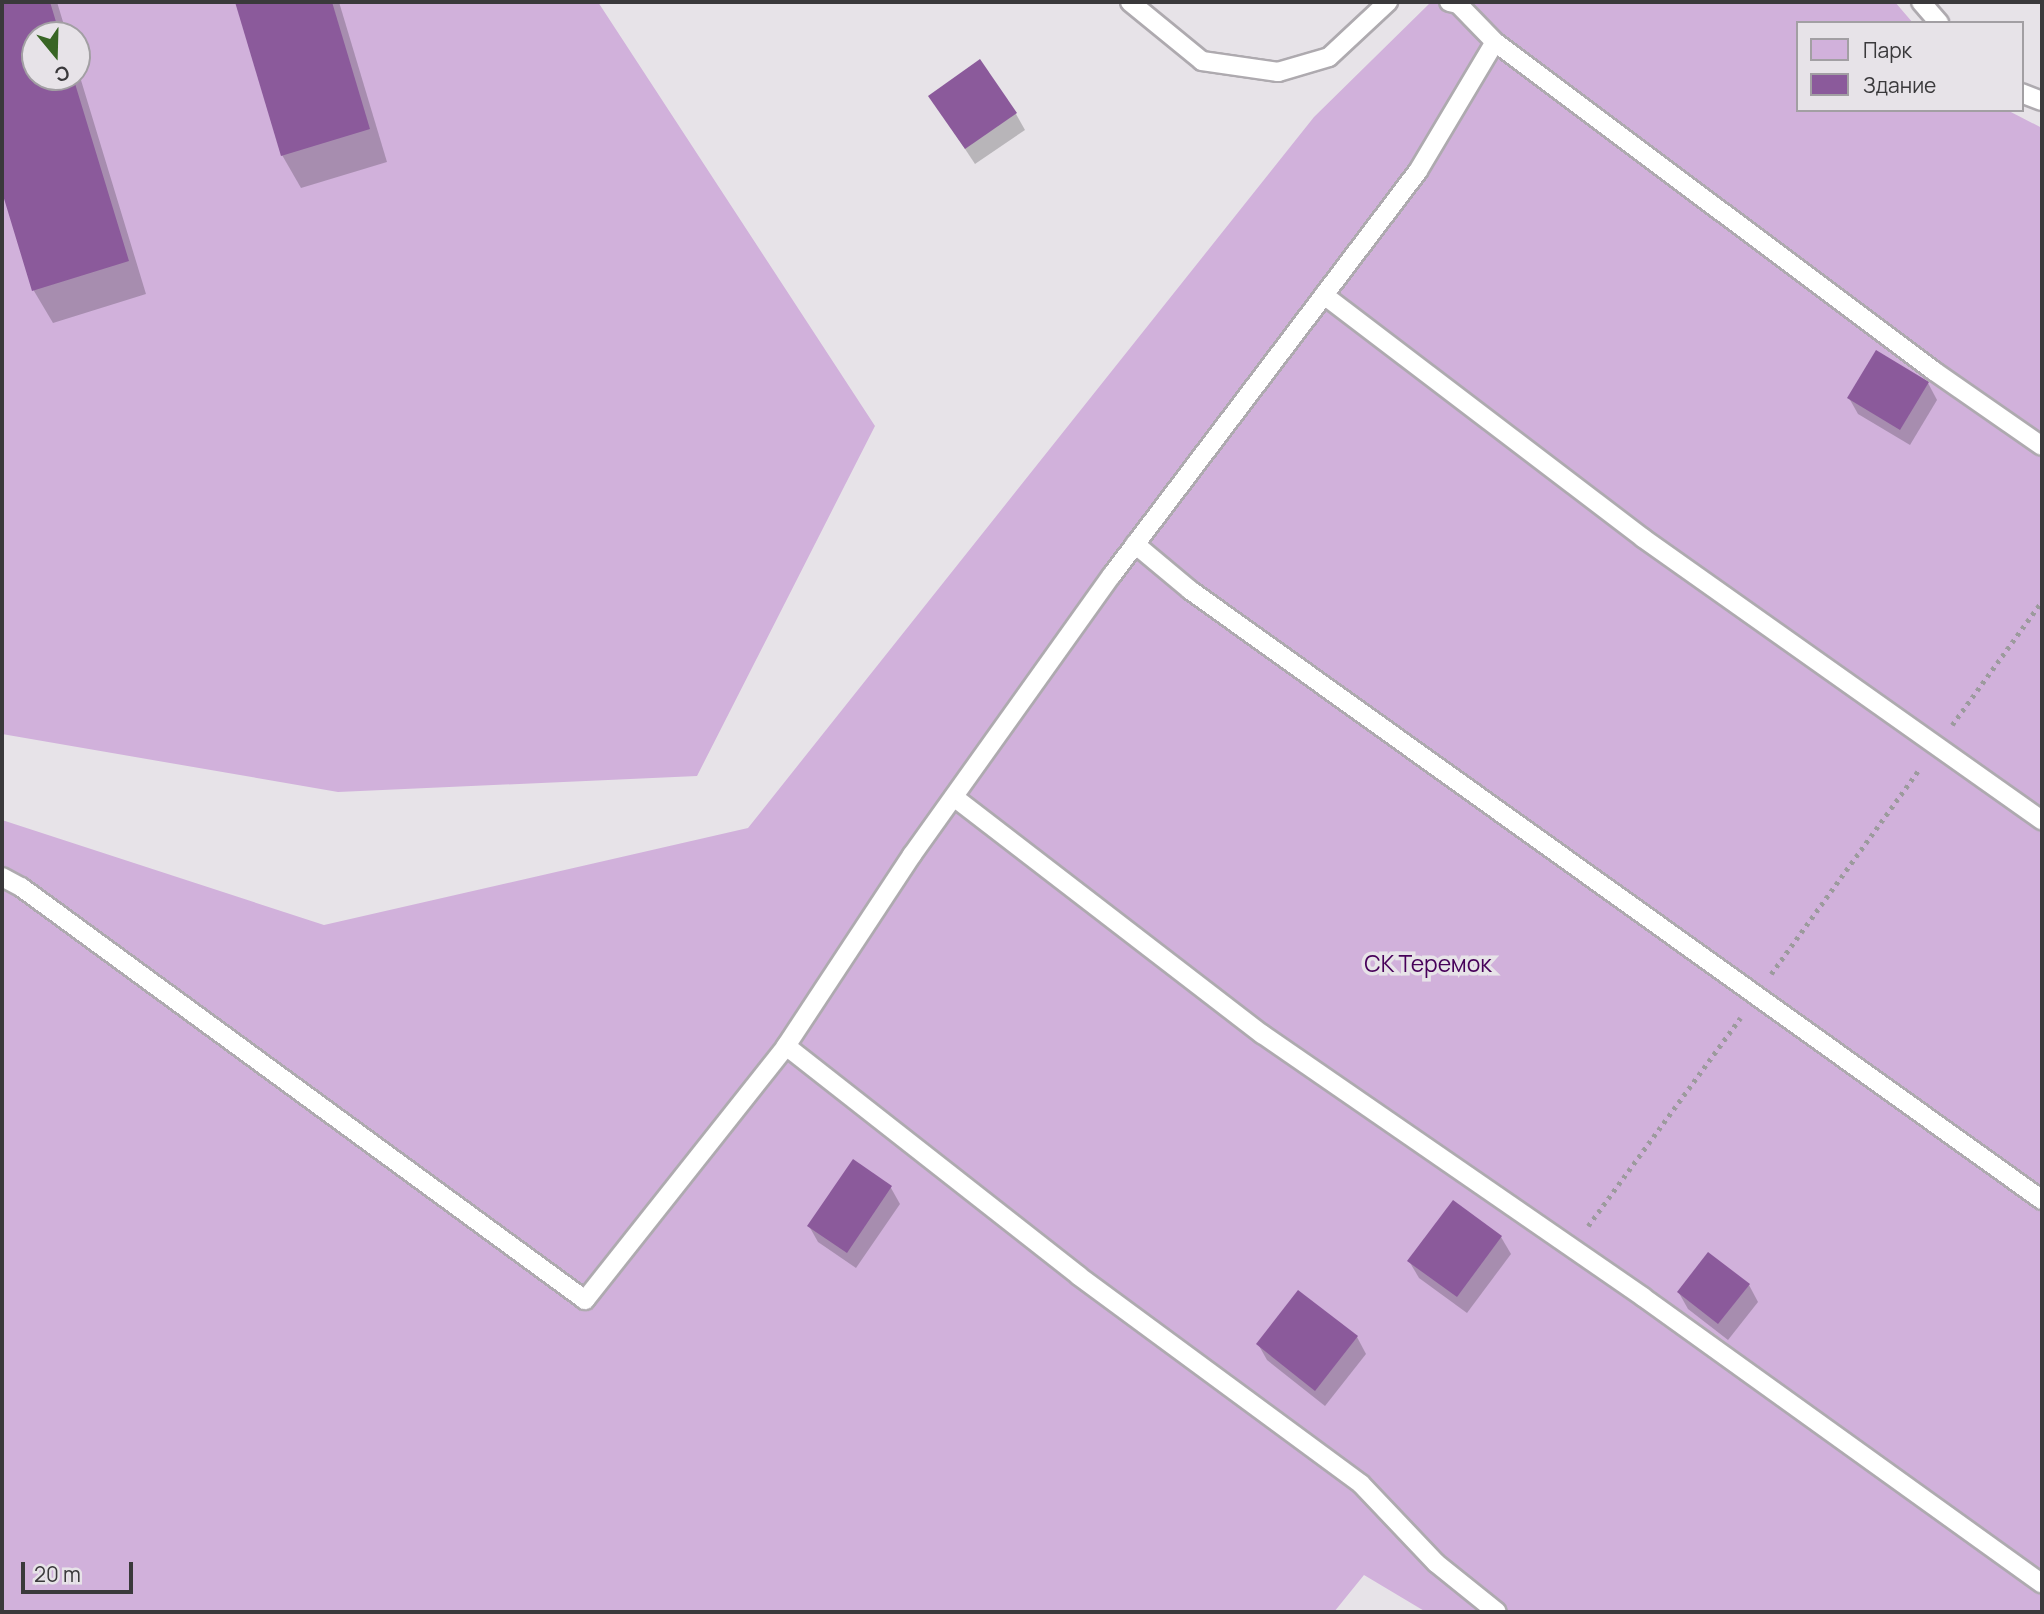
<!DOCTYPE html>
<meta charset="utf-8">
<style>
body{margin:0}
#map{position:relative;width:2044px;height:1614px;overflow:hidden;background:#e7e3e8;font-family:Manrope,sans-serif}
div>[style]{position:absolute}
.green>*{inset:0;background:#d1b1db}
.shadow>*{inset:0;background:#0003}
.building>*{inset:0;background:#8b5a9b}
.path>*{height:4.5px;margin-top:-2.25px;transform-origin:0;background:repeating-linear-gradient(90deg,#9c9a9d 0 3.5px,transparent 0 8.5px)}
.roads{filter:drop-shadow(2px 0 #aeaaaf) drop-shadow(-2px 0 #aeaaaf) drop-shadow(0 2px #aeaaaf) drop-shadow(0 -2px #aeaaaf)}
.service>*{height:18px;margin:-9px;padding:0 9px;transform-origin:9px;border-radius:9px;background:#fff}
span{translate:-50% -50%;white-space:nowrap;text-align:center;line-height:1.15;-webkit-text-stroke:7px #e7e3e8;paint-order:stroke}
.park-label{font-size:23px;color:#470159}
.frame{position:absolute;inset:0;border:4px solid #3a393b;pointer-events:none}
.legend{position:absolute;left:1796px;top:21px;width:228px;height:91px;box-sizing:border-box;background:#e7e3e8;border:2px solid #a29fa3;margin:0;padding:9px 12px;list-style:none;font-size:21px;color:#3a393b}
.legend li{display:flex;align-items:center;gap:14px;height:35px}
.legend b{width:35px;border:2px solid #a29fa3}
.north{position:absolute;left:21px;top:21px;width:70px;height:70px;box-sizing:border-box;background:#e7e3e8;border:2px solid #a29fa3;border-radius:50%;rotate:161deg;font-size:19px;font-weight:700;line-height:28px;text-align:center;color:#3a393b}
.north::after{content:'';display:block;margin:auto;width:24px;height:32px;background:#386524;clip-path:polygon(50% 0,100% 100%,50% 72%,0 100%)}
.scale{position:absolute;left:21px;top:1562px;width:112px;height:32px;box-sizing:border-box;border:4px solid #3a393b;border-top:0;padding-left:9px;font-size:21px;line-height:24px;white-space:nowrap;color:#3a393b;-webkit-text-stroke:5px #e7e3e8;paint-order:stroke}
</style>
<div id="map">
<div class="green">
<i style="clip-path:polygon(evenodd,2px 2px,598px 2px,875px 426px,697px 776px,338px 792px,2px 734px,2px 2px,35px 35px,77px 35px,77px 77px,35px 77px,35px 35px)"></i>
<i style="clip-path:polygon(1431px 2px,1895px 2px,1913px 23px,1797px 23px,1797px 110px,2007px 110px,2042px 128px,2042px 1612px,1426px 1612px,1364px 1575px,1334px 1612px,2px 1612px,2px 820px,324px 925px,748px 828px,1314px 117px)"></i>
</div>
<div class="shadow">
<i style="clip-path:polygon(2px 2px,57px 2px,67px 35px,35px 35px,35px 77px,77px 77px,77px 67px,146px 294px,53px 323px,34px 291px,2px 186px)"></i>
<i style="clip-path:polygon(236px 2px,339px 2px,387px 162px,301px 188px,282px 155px)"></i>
<i style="clip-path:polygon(930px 96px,1016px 114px,1025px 130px,975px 164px)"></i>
<i style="clip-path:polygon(1928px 383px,1937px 400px,1910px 445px,1858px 414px,1849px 398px)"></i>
<i style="clip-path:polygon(853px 1161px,891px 1188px,900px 1204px,856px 1268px,818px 1242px,809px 1226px)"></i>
<i style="clip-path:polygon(1453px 1202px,1501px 1237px,1511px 1254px,1467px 1313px,1419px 1278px,1409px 1261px)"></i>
<i style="clip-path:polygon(1749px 1285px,1758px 1302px,1728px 1340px,1688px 1309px,1679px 1293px)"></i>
<i style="clip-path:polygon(1357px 1337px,1366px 1354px,1325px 1406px,1267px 1360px,1258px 1344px)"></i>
</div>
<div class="building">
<i style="clip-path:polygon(2px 2px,50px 2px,60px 35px,35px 35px,35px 77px,73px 77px,129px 261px,32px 291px,2px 192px)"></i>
<i style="clip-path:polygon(235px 2px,332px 2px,370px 129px,281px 156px)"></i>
<i style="clip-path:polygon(980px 59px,1017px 113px,965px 149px,928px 96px)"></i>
<i style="clip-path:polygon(1876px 350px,1929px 382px,1900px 430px,1847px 398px)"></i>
<i style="clip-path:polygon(853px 1159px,892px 1186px,847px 1253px,807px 1226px)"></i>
<i style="clip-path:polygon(1453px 1200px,1502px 1236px,1457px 1297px,1407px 1261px)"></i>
<i style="clip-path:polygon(1708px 1252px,1750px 1284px,1718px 1324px,1677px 1292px)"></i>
<i style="clip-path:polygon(1298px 1290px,1358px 1336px,1315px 1391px,1256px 1344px)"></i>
</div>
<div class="path">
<i style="left:1952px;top:725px;width:153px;rotate:-54deg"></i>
<i style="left:1771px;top:974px;width:254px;rotate:-54.1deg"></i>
<i style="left:1588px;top:1226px;width:258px;rotate:-53.8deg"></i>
</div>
<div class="roads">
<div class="service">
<i style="left:1130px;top:2px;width:93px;rotate:39.3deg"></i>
<i style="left:1202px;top:61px;width:77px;rotate:8.2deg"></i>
<i style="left:1278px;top:72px;width:53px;rotate:-16.4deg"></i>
<i style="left:1329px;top:57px;width:81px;rotate:-43deg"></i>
<i style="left:1921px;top:2px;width:28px;rotate:49deg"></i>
<i style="left:1495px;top:42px;width:549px;rotate:36.85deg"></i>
<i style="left:1934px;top:371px;width:131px;rotate:34.8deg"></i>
<i style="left:2021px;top:93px;width:22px;rotate:21deg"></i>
<i style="left:1324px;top:295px;width:401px;rotate:37.3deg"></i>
<i style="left:1643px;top:538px;width:489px;rotate:35.3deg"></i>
<i style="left:1135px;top:544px;width:72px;rotate:39.9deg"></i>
<i style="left:1190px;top:590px;width:1048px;rotate:35.6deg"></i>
<i style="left:954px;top:797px;width:389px;rotate:37.6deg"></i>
<i style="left:1262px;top:1034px;width:463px;rotate:34.6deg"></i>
<i style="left:1643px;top:1297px;width:491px;rotate:35.7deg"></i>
<i style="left:2px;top:877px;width:21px;rotate:28deg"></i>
<i style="left:21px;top:887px;width:699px;rotate:36.21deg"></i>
<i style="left:585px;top:1300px;width:324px;rotate:-51.6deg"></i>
<i style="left:786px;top:1046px;width:229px;rotate:-56.6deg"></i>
<i style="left:912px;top:855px;width:344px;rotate:-54.5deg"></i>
<i style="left:1112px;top:575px;width:507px;rotate:-52.86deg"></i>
<i style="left:1418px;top:171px;width:150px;rotate:-59.2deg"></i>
<i style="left:1495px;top:42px;width:53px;rotate:-134.2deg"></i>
<i style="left:1458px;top:4px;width:9px;rotate:-167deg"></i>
<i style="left:786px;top:1046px;width:372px;rotate:38.1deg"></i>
<i style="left:1079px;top:1276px;width:350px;rotate:36.4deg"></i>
<i style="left:1361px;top:1484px;width:109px;rotate:46.5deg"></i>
<i style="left:1436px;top:1563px;width:78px;rotate:38.8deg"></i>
</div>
</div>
<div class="park-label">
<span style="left:1428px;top:963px">СК Теремок</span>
</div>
<div class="frame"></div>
<ul class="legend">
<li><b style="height:19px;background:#d1b1db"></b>Парк</li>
<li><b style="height:19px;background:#8b5a9b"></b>Здание</li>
</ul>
<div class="north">С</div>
<div class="scale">20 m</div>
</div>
